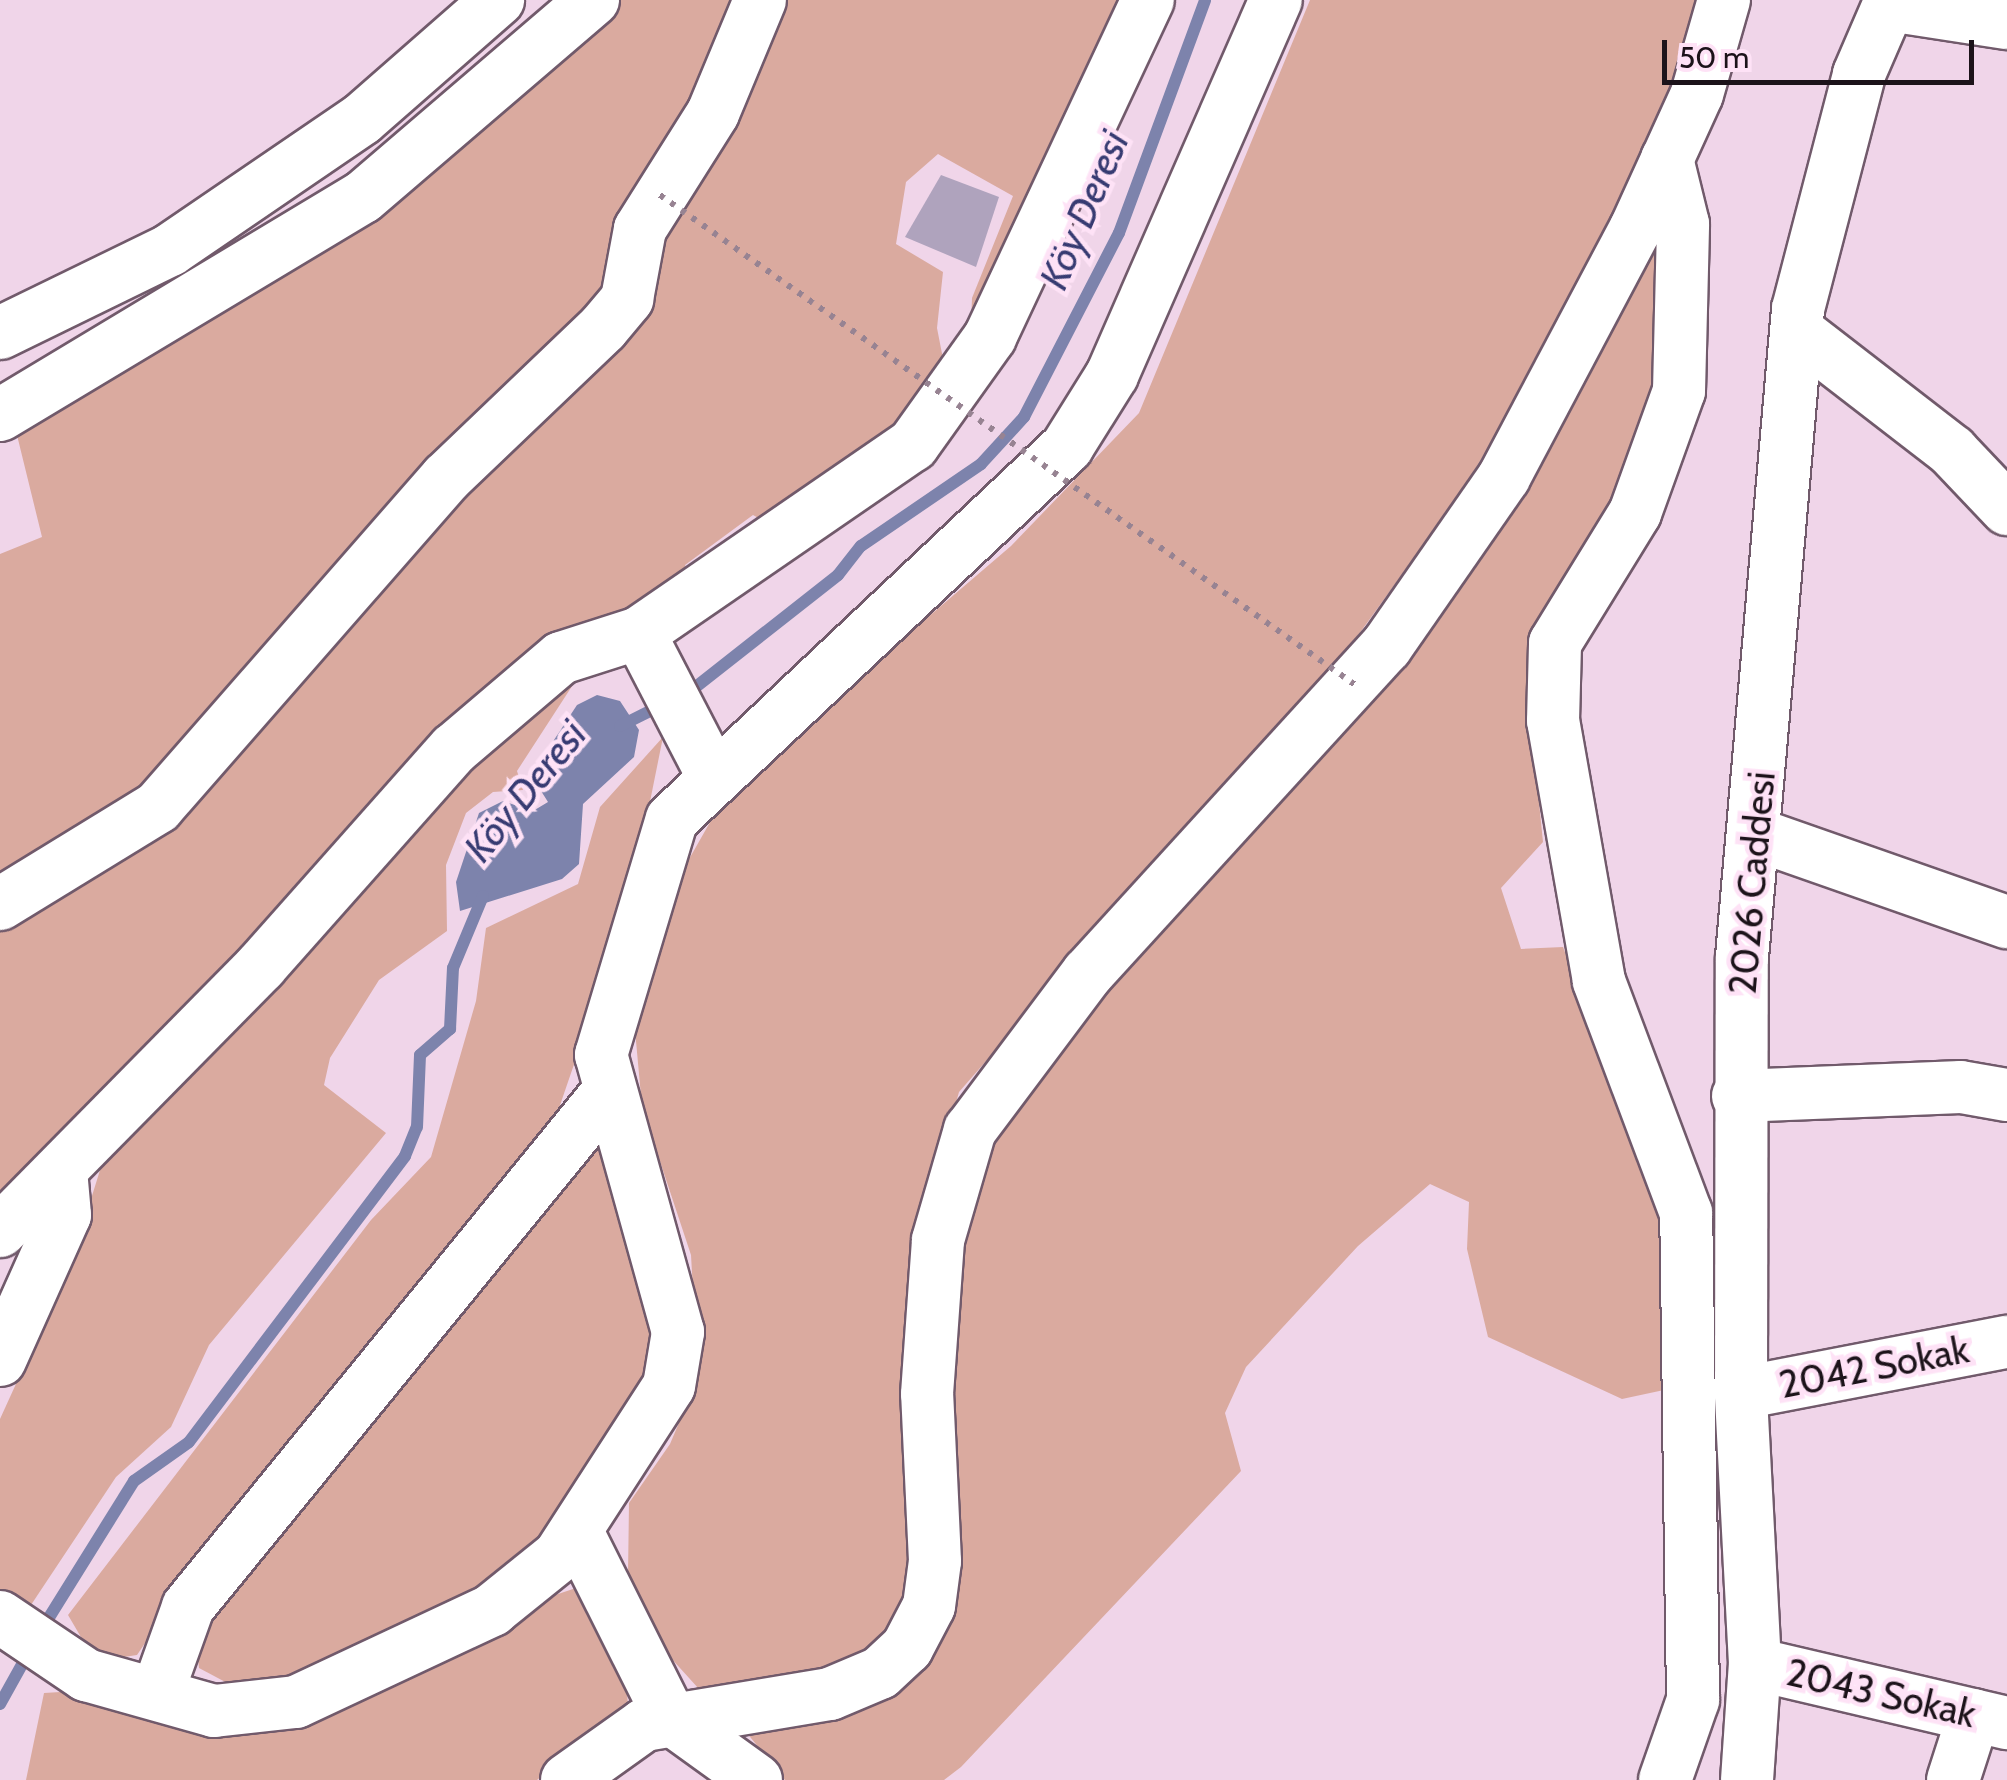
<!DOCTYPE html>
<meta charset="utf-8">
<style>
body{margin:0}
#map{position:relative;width:2007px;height:1780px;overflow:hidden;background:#f0d5e9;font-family:Cabin,sans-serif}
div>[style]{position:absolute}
.green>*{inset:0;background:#daaa9f}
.water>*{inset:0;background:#7d83ac}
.stream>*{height:12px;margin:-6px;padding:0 6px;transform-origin:6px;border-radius:6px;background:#7d83ac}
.building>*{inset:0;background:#afa3bd}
.roads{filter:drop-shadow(2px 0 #715a6b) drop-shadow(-2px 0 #715a6b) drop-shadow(0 2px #715a6b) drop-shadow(0 -2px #715a6b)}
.minor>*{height:52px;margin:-26px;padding:0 26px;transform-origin:26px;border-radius:26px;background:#fff}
.path-bridge>*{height:6px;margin-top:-3px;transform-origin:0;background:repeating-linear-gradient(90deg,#978392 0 5px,transparent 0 13px)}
span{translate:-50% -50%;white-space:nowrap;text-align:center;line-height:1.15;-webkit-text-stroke:9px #fee2f6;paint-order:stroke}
.street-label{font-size:38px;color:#1c131a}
.water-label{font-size:40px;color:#373b72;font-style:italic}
.scale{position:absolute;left:1662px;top:40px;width:312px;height:45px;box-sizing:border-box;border:5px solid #1c131a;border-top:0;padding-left:12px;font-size:30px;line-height:35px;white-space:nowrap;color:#1c131a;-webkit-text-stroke:8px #fee2f6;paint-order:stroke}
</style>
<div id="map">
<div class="green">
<i style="clip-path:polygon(613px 0,747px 0,652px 175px,625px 202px,617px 280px,153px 793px,0 889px,0 554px,42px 537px,15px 427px)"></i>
<i style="clip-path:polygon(776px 0,1128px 0,970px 348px,972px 298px,1013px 196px,938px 154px,906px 182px,896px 244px,943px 272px,937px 328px,946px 374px,930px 402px,771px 525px,753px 515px,685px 565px,692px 580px,619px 621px,0 1218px,0 921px,60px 891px,656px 243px)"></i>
<i style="clip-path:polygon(1310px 0,1705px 0,1683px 74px,1582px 292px,1462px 491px,1359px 634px,959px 1092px,909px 1269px,912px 1587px,879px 1648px,788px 1679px,699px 1689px,660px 1646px,628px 1575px,629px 1503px,670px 1444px,698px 1378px,691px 1255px,642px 1107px,634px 1019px,676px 882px,713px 817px,781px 743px,1011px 546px,1139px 413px)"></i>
<i style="clip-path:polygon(1659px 220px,1666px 356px,1533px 743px,1543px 842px,1501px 888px,1521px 949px,1563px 947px,1630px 1120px,1667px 1239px,1678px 1387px,1622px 1399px,1488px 1337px,1467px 1249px,1469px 1202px,1430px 1184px,1358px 1246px,1246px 1367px,1225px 1413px,1241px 1471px,961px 1767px,944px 1780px,785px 1780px,742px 1727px,913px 1678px,955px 1252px,985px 1152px,1041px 1059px,1282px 793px)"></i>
<i style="clip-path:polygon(576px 680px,517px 771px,523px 790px,493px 792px,466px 813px,446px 865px,447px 931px,379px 980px,330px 1058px,324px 1085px,386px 1133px,209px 1345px,171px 1427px,116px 1477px,29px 1608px,0 1590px,0 1419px,71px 1263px,101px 1167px,148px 1102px,513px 724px)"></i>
<i style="clip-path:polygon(663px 737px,630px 901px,557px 1114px,206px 1553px,137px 1655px,110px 1659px,85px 1644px,68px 1615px,371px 1220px,431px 1157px,476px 1001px,486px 928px,578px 884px,600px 807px)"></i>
<i style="clip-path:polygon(588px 1137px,612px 1169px,658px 1350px,640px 1403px,522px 1563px,295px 1685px,231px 1685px,199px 1668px,195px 1630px)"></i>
<i style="clip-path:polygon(579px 1587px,625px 1670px,628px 1705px,537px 1780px,26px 1780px,44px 1693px,77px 1691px,193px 1716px)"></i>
</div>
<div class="water">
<i style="clip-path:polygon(597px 695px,620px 701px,639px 730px,634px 757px,583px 804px,579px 864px,562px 879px,460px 911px,456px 882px,479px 813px,503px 801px,533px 811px,548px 802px,531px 775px,577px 705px)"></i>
</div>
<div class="stream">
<i style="left:683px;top:697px;width:197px;rotate:-38.2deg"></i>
<i style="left:838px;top:575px;width:37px;rotate:-52deg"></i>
<i style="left:861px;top:546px;width:145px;rotate:-34.3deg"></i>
<i style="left:981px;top:464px;width:64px;rotate:-47.5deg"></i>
<i style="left:1024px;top:417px;width:207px;rotate:-62.7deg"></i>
<i style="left:1119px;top:233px;width:248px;rotate:-69.7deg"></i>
<i style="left:620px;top:726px;width:49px;rotate:-26.6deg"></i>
<i style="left:40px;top:1632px;width:178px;rotate:-58.1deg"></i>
<i style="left:134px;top:1481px;width:67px;rotate:-35.3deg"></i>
<i style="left:189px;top:1442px;width:358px;rotate:-52.9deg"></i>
<i style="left:405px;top:1156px;width:31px;rotate:-68deg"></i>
<i style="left:417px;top:1127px;width:72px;rotate:-87.6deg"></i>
<i style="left:420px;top:1055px;width:40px;rotate:-41deg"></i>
<i style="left:450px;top:1029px;width:61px;rotate:-87.2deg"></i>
<i style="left:453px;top:968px;width:78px;rotate:-67.4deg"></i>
<i style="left:0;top:1704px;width:62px;rotate:-60.9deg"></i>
</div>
<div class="building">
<i style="clip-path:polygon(941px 175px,999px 197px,976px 267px,905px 237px)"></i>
</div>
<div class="roads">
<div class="minor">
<i style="left:1889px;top:5px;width:119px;rotate:8.7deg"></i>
<i style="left:1797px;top:331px;width:196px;rotate:37.7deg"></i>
<i style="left:1952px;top:451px;width:80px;rotate:46.5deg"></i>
<i style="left:0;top:333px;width:189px;rotate:-26deg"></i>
<i style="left:170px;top:250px;width:232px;rotate:-34.3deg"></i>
<i style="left:362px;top:119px;width:181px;rotate:-41.2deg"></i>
<i style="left:0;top:415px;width:423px;rotate:-31deg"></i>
<i style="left:363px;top:197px;width:303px;rotate:-40.6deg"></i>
<i style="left:639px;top:633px;width:159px;rotate:62.6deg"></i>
<i style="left:1758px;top:835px;width:264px;rotate:19.3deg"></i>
<i style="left:0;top:904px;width:185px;rotate:-31.5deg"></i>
<i style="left:158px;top:807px;width:437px;rotate:-48.8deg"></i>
<i style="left:446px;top:478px;width:217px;rotate:-43.7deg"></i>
<i style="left:603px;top:328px;width:38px;rotate:-50deg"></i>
<i style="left:627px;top:299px;width:71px;rotate:-79.5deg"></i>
<i style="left:640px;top:229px;width:137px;rotate:-57.8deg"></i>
<i style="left:713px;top:113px;width:122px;rotate:-67.4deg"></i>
<i style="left:1738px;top:1096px;width:223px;rotate:-2.3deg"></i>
<i style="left:1961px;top:1087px;width:47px;rotate:9.9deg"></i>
<i style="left:0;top:1231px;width:372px;rotate:-45.4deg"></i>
<i style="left:261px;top:966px;width:290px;rotate:-48.4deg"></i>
<i style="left:454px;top:749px;width:140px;rotate:-40.4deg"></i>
<i style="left:561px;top:658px;width:82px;rotate:-17.8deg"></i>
<i style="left:639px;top:633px;width:332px;rotate:-34.5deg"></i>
<i style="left:913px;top:445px;width:133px;rotate:-54.5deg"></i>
<i style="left:990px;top:337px;width:372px;rotate:-64.9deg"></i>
<i style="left:0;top:1360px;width:159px;rotate:-65.9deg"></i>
<i style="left:65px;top:1215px;width:45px;rotate:-95.1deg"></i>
<i style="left:1741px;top:1393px;width:271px;rotate:-10.9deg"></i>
<i style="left:577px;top:1532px;width:208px;rotate:63.4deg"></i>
<i style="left:670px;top:1718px;width:106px;rotate:35.8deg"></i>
<i style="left:0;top:1617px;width:104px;rotate:34deg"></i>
<i style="left:86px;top:1675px;width:133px;rotate:15.7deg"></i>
<i style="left:214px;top:1711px;width:82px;rotate:-6.3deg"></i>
<i style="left:296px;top:1702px;width:217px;rotate:-25.1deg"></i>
<i style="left:492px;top:1610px;width:86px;rotate:-38.9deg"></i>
<i style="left:559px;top:1556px;width:202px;rotate:-57.1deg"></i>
<i style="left:669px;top:1386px;width:55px;rotate:-80.5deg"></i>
<i style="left:678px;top:1332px;width:288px;rotate:-105.5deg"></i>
<i style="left:601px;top:1055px;width:246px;rotate:-73.3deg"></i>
<i style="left:672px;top:819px;width:543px;rotate:-43.28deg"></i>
<i style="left:1067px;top:447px;width:85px;rotate:-58deg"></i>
<i style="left:1112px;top:375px;width:409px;rotate:-66.4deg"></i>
<i style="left:1755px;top:1664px;width:259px;rotate:13.2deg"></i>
<i style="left:158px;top:1691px;width:89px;rotate:-70.3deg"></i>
<i style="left:188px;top:1607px;width:660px;rotate:-50.78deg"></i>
<i style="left:567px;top:1780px;width:95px;rotate:-35.5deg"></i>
<i style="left:644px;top:1725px;width:189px;rotate:-9.5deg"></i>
<i style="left:830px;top:1694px;width:54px;rotate:-22.8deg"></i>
<i style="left:880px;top:1673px;width:37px;rotate:-43deg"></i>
<i style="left:907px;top:1648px;width:47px;rotate:-62.4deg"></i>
<i style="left:929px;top:1606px;width:45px;rotate:-82.4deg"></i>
<i style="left:935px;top:1561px;width:167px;rotate:-92.7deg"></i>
<i style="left:927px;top:1394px;width:154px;rotate:-85.9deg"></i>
<i style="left:938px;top:1240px;width:115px;rotate:-73.8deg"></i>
<i style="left:970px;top:1130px;width:196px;rotate:-53.1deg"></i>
<i style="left:1088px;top:973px;width:442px;rotate:-47.6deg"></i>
<i style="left:1386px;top:647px;width:207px;rotate:-55.2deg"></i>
<i style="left:1504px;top:477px;width:280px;rotate:-62.1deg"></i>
<i style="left:1635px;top:230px;width:149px;rotate:-65.5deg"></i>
<i style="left:1697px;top:94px;width:98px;rotate:-74deg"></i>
<i style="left:1665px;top:1780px;width:85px;rotate:-70.7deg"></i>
<i style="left:1693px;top:1700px;width:487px;rotate:-90.8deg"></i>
<i style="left:1686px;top:1213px;width:248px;rotate:-110.6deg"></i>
<i style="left:1599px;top:981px;width:264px;rotate:-100deg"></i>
<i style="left:1553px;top:721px;width:78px;rotate:-88.5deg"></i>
<i style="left:1555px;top:643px;width:153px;rotate:-58.4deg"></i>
<i style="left:1635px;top:513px;width:130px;rotate:-70.2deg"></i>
<i style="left:1679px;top:391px;width:167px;rotate:-88.6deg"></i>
<i style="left:1683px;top:224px;width:67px;rotate:-103.8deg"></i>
<i style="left:1747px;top:1780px;width:116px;rotate:-86.1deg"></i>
<i style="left:1755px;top:1664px;width:271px;rotate:-93deg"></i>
<i style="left:1741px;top:1393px;width:436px;rotate:-89.9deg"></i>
<i style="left:1742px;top:957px;width:650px;rotate:-85.06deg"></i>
<i style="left:1798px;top:309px;width:243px;rotate:-75.4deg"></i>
<i style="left:1859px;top:74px;width:81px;rotate:-66.6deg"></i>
<i style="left:1953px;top:1780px;width:68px;rotate:-72.1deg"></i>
</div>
</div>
<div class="path-bridge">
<i style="left:660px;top:195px;width:849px;rotate:35.17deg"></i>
</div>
<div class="street-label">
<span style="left:1752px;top:883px;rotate:-85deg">2026 Caddesi</span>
<span style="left:1874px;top:1367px;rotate:-11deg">2042 Sokak</span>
<span style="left:1881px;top:1693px;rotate:13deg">2043 Sokak</span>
</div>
<div class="water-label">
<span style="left:1084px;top:210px;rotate:-67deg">Köy Deresi</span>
<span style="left:525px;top:791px;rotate:-51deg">Köy Deresi</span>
</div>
<div class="scale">50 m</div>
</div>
